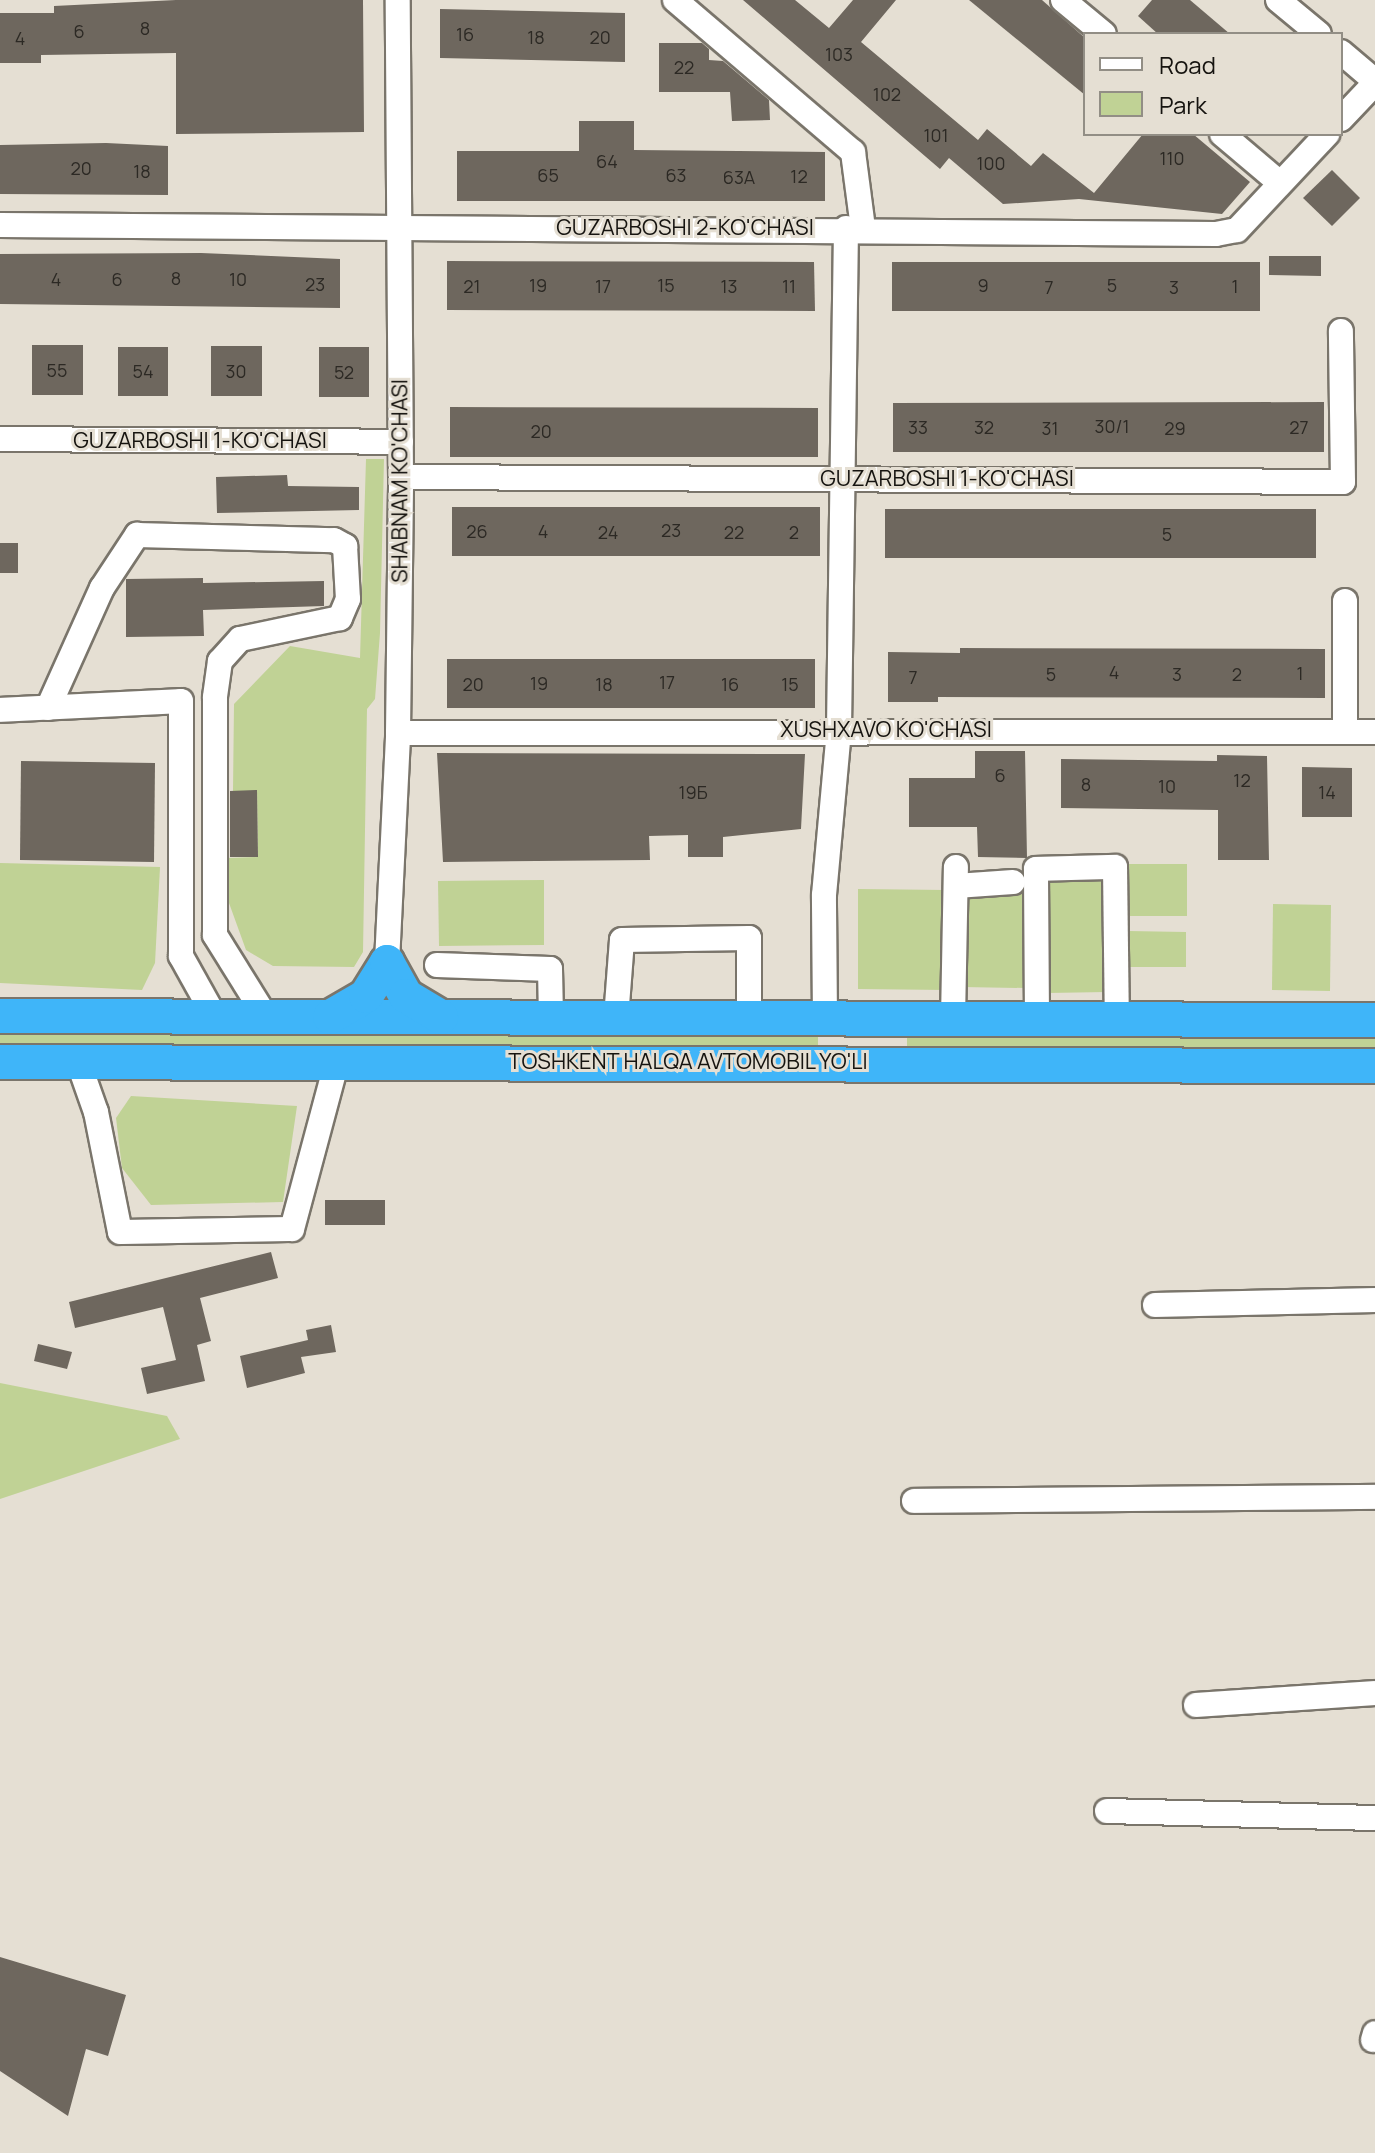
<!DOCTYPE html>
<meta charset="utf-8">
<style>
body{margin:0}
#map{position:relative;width:1375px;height:2153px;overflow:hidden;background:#e5dfd3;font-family:Manrope,sans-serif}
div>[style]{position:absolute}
.green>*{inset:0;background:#c0d295}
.building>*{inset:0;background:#6e675e}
.roads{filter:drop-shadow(2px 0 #7a756b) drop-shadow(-2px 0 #7a756b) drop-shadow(0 2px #7a756b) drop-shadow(0 -2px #7a756b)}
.minor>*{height:24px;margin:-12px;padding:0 12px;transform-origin:12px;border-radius:12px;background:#fff}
.highway>*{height:34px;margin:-17px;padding:0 17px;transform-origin:17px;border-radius:17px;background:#3fb5f9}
span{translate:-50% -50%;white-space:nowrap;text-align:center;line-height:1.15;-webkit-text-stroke:6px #e5dfd3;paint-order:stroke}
.number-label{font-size:18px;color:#2c2924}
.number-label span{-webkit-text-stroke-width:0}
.street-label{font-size:22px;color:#161410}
.legend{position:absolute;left:1083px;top:32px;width:260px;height:104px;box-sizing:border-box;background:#e5dfd3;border:2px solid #928e85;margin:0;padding:10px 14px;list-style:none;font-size:24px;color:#161410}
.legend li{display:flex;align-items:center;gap:16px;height:40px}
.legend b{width:40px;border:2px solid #928e85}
</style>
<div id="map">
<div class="green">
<i style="clip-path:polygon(366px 459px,384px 459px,380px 633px,375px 699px,367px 709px,363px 952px,354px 967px,273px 966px,246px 950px,229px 903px,228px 858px,258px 857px,257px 791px,233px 791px,234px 704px,290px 646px,360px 658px)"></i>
<i style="clip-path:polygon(0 863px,160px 867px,155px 963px,142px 990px,0 983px)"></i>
<i style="clip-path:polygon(1129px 864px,1187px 864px,1187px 916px,1129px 916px)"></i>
<i style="clip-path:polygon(1104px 875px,1107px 992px,1047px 993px,1044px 876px)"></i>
<i style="clip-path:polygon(544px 880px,544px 945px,439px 946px,438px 881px)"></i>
<i style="clip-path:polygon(858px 889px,946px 890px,946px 990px,858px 989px)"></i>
<i style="clip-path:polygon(962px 891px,1024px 891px,1024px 988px,962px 987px)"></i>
<i style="clip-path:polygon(1273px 904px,1331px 905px,1330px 991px,1272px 990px)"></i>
<i style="clip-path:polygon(1128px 931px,1186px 932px,1186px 967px,1128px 967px)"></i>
<i style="clip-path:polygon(0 1033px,818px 1035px,818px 1049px,0 1047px)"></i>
<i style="clip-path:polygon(907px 1034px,1375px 1037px,1375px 1050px,907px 1047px)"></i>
<i style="clip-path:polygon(131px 1096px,297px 1106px,283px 1202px,151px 1205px,122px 1168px,116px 1118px)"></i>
<i style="clip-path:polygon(0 1383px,167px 1416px,180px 1439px,0 1499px)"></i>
</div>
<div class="building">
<i style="clip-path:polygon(176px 0,363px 0,364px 132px,176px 134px,176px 53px,41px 55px,41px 63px,0 63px,0 13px,54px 13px,54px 6px)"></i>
<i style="clip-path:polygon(743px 0,795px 0,829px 28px,853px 0,896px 0,861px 42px,978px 140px,987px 129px,1031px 166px,1043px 153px,1094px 193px,1143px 134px,1193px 134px,1250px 182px,1222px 214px,1079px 199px,1003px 204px,949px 158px,940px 169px)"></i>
<i style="clip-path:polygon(969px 0,1042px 0,1085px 38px,1085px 95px)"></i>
<i style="clip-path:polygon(1152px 0,1190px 0,1230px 34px,1158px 34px,1138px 16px)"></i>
<i style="clip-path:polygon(440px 9px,625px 13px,625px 62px,440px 58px)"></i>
<i style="clip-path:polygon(659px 43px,702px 43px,709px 49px,709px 60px,723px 61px,769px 100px,770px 120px,732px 121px,730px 92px,659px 92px)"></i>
<i style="clip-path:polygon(579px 121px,634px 121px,634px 150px,825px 152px,825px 201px,457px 201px,457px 151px,579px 151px)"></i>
<i style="clip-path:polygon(106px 143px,168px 146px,168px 195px,0 194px,0 145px)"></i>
<i style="clip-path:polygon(1332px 170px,1360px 198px,1332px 226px,1303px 198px)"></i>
<i style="clip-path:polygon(201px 253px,340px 259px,340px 308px,0 304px,0 254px)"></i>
<i style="clip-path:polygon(1269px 256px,1321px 256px,1321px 276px,1269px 275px)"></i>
<i style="clip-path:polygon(447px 261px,814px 262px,815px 311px,447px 310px)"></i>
<i style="clip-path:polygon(892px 262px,1260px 262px,1260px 311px,892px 311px)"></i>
<i style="clip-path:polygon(32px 345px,83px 345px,83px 395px,32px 395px)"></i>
<i style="clip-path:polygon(211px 346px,262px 346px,262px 396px,211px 396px)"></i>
<i style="clip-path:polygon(118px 347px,168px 347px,168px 396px,118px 396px)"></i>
<i style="clip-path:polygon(319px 347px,369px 347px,369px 397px,319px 397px)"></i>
<i style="clip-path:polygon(1324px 402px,1324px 452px,893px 452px,893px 403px)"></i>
<i style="clip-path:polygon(450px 407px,818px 408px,818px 457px,450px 457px)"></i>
<i style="clip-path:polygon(287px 475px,288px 486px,359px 487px,359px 510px,217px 513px,216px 477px)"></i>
<i style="clip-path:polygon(452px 507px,820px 507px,820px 556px,452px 556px)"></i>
<i style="clip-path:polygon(885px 509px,1316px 509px,1316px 558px,885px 558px)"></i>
<i style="clip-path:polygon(0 543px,18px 543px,18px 573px,0 573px)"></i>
<i style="clip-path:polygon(203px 578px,203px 583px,324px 581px,324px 606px,203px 610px,204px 636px,126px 637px,126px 579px)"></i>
<i style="clip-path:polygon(960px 648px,1325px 649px,1325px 698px,938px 697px,938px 702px,888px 702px,888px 652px,960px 653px)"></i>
<i style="clip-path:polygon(447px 659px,815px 659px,815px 708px,447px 708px)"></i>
<i style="clip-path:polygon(975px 751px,1025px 751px,1027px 858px,978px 857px,977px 827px,909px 827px,909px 778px,975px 778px)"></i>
<i style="clip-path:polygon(437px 753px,805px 754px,801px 829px,723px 837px,723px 857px,688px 857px,688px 835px,649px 836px,650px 860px,443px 862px)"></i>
<i style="clip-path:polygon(1217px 755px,1267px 756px,1269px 860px,1218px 860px,1218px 810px,1061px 808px,1061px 759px,1217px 761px)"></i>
<i style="clip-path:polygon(21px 761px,155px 763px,154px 862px,20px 860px)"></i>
<i style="clip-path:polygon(1302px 767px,1352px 768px,1352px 817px,1302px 817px)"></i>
<i style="clip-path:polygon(257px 790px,258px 857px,230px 857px,230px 791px)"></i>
<i style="clip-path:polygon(325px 1200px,385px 1200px,385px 1225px,325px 1225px)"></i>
<i style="clip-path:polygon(271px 1252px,278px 1278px,200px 1298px,211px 1341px,197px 1345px,205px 1381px,147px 1394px,141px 1368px,176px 1360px,163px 1307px,75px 1328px,69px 1302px)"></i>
<i style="clip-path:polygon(331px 1325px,336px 1352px,301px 1357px,305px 1373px,247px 1388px,240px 1356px,308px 1340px,306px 1330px)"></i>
<i style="clip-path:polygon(38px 1344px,72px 1352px,67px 1369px,34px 1361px)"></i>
<i style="clip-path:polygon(0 1957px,126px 1995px,108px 2056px,86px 2049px,68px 2116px,0 2071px)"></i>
</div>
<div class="roads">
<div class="minor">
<i style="left:675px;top:0;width:234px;rotate:40.5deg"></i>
<i style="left:853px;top:152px;width:77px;rotate:82.5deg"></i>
<i style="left:1063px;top:0;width:53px;rotate:39.7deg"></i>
<i style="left:1278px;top:0;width:53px;rotate:39.7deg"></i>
<i style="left:1341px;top:52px;width:45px;rotate:40.5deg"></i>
<i style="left:1341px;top:119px;width:50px;rotate:-46.6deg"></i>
<i style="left:1222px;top:134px;width:76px;rotate:40.2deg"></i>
<i style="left:0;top:225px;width:1216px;rotate:0.42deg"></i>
<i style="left:1216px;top:234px;width:21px;rotate:-11deg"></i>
<i style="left:1237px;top:230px;width:132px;rotate:-46.8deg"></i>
<i style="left:0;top:439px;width:401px;rotate:0.4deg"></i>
<i style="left:401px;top:477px;width:942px;rotate:0.3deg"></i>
<i style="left:1343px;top:482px;width:151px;rotate:-90.8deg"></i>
<i style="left:48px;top:708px;width:132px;rotate:-65.8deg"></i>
<i style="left:102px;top:588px;width:64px;rotate:-56.6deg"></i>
<i style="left:137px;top:535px;width:197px;rotate:1.5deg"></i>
<i style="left:334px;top:540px;width:13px;rotate:29deg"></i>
<i style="left:345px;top:546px;width:53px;rotate:86.8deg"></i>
<i style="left:348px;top:599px;width:21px;rotate:113deg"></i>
<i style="left:340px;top:618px;width:102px;rotate:168.1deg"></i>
<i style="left:240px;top:639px;width:30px;rotate:132deg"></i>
<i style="left:220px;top:661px;width:37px;rotate:98deg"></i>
<i style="left:215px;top:698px;width:237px;rotate:90deg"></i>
<i style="left:215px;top:935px;width:97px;rotate:58.1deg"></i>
<i style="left:0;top:710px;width:181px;rotate:-2.8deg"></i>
<i style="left:181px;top:701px;width:255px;rotate:90deg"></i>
<i style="left:181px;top:956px;width:70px;rotate:60.9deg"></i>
<i style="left:1345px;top:732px;width:131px;rotate:-90deg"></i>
<i style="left:398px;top:733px;width:977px;rotate:-0.06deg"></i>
<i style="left:956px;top:886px;width:57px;rotate:-4deg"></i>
<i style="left:387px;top:962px;width:229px;rotate:-87.2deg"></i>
<i style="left:398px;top:733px;width:256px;rotate:-89.3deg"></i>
<i style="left:401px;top:477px;width:477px;rotate:-90.4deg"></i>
<i style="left:437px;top:965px;width:113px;rotate:2deg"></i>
<i style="left:550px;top:969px;width:49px;rotate:88.8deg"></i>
<i style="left:616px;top:1018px;width:78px;rotate:-85.6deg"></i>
<i style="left:622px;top:940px;width:127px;rotate:-0.9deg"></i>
<i style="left:749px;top:938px;width:81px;rotate:90deg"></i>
<i style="left:825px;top:1019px;width:124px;rotate:-90.5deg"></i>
<i style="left:824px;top:895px;width:167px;rotate:-84.8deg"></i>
<i style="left:839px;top:729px;width:501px;rotate:-89.2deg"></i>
<i style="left:953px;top:1019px;width:152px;rotate:-88.9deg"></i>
<i style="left:1037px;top:1019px;width:150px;rotate:-90.4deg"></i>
<i style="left:1036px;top:869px;width:79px;rotate:-1.5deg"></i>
<i style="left:1115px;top:867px;width:153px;rotate:89.3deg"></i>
<i style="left:78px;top:1061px;width:54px;rotate:70.6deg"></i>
<i style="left:96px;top:1112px;width:122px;rotate:78.7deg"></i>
<i style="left:120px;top:1232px;width:172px;rotate:-1deg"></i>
<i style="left:292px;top:1229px;width:174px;rotate:-75deg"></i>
<i style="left:1155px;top:1305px;width:220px;rotate:-1.3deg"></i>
<i style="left:914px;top:1501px;width:461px;rotate:-0.5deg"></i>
<i style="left:1196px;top:1705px;width:179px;rotate:-3.8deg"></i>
<i style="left:1107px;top:1811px;width:268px;rotate:1.5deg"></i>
<i style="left:1373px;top:2040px;width:7px;rotate:-74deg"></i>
</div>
<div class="highway">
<i style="left:0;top:1016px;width:1375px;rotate:0.17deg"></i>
<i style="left:330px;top:1017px;width:42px;rotate:-30.3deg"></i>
<i style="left:366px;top:996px;width:40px;rotate:-58deg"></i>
<i style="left:387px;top:962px;width:39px;rotate:61deg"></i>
<i style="left:406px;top:996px;width:41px;rotate:31deg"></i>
<i style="left:0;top:1062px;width:1375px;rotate:0.17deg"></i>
</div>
</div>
<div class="number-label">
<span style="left:145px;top:28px">8</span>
<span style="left:79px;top:31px">6</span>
<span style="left:465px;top:34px">16</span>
<span style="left:536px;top:37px">18</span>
<span style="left:600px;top:37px">20</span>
<span style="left:20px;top:38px">4</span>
<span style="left:839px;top:54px">103</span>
<span style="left:684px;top:67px">22</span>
<span style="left:887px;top:94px">102</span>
<span style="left:936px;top:135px">101</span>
<span style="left:1172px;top:158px">110</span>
<span style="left:607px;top:161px">64</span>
<span style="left:991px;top:163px">100</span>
<span style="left:81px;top:168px">20</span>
<span style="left:142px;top:171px">18</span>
<span style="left:548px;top:175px">65</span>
<span style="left:676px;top:175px">63</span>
<span style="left:799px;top:176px">12</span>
<span style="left:739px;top:177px">63A</span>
<span style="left:176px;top:278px">8</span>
<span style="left:56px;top:279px">4</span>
<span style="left:117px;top:279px">6</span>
<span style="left:238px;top:279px">10</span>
<span style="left:315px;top:284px">23</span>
<span style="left:538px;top:285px">19</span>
<span style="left:666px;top:285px">15</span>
<span style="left:983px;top:285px">9</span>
<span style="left:1112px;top:285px">5</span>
<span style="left:472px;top:286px">21</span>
<span style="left:603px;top:286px">17</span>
<span style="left:729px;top:286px">13</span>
<span style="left:789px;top:286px">11</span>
<span style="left:1235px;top:286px">1</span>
<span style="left:1049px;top:287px">7</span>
<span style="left:1174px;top:287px">3</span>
<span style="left:57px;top:370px">55</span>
<span style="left:143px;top:371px">54</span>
<span style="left:236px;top:371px">30</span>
<span style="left:344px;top:372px">52</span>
<span style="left:1112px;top:426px">30/1</span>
<span style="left:918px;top:427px">33</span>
<span style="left:984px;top:427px">32</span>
<span style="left:1299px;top:427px">27</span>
<span style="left:1050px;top:428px">31</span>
<span style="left:1175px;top:428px">29</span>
<span style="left:541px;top:431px">20</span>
<span style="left:671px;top:530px">23</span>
<span style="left:477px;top:531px">26</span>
<span style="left:543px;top:531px">4</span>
<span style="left:608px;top:532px">24</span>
<span style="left:734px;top:532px">22</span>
<span style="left:794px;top:532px">2</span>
<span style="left:1167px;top:534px">5</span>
<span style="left:1114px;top:672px">4</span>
<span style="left:1300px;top:673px">1</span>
<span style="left:1051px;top:674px">5</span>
<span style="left:1177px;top:674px">3</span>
<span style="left:1237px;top:674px">2</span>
<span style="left:913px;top:677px">7</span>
<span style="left:667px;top:682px">17</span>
<span style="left:539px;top:683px">19</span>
<span style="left:473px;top:684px">20</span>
<span style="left:604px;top:684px">18</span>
<span style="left:730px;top:684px">16</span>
<span style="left:790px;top:684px">15</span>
<span style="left:1000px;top:775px">6</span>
<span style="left:1242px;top:780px">12</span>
<span style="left:1086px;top:784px">8</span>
<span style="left:1167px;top:786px">10</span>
<span style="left:693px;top:792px">19Б</span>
<span style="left:1327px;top:792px">14</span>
</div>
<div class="street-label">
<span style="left:685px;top:228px">GUZARBOSHI 2-KO'CHASI</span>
<span style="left:200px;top:441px">GUZARBOSHI 1-KO'CHASI</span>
<span style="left:947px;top:479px">GUZARBOSHI 1-KO'CHASI</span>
<span style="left:400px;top:481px;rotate:-90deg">SHABNAM KO'CHASI</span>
<span style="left:886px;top:730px">XUSHXAVO KO'CHASI</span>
<span style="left:688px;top:1062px">TOSHKENT HALQA AVTOMOBIL YO'LI</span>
</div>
<ul class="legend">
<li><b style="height:10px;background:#fff"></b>Road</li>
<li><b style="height:22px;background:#c0d295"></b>Park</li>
</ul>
</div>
